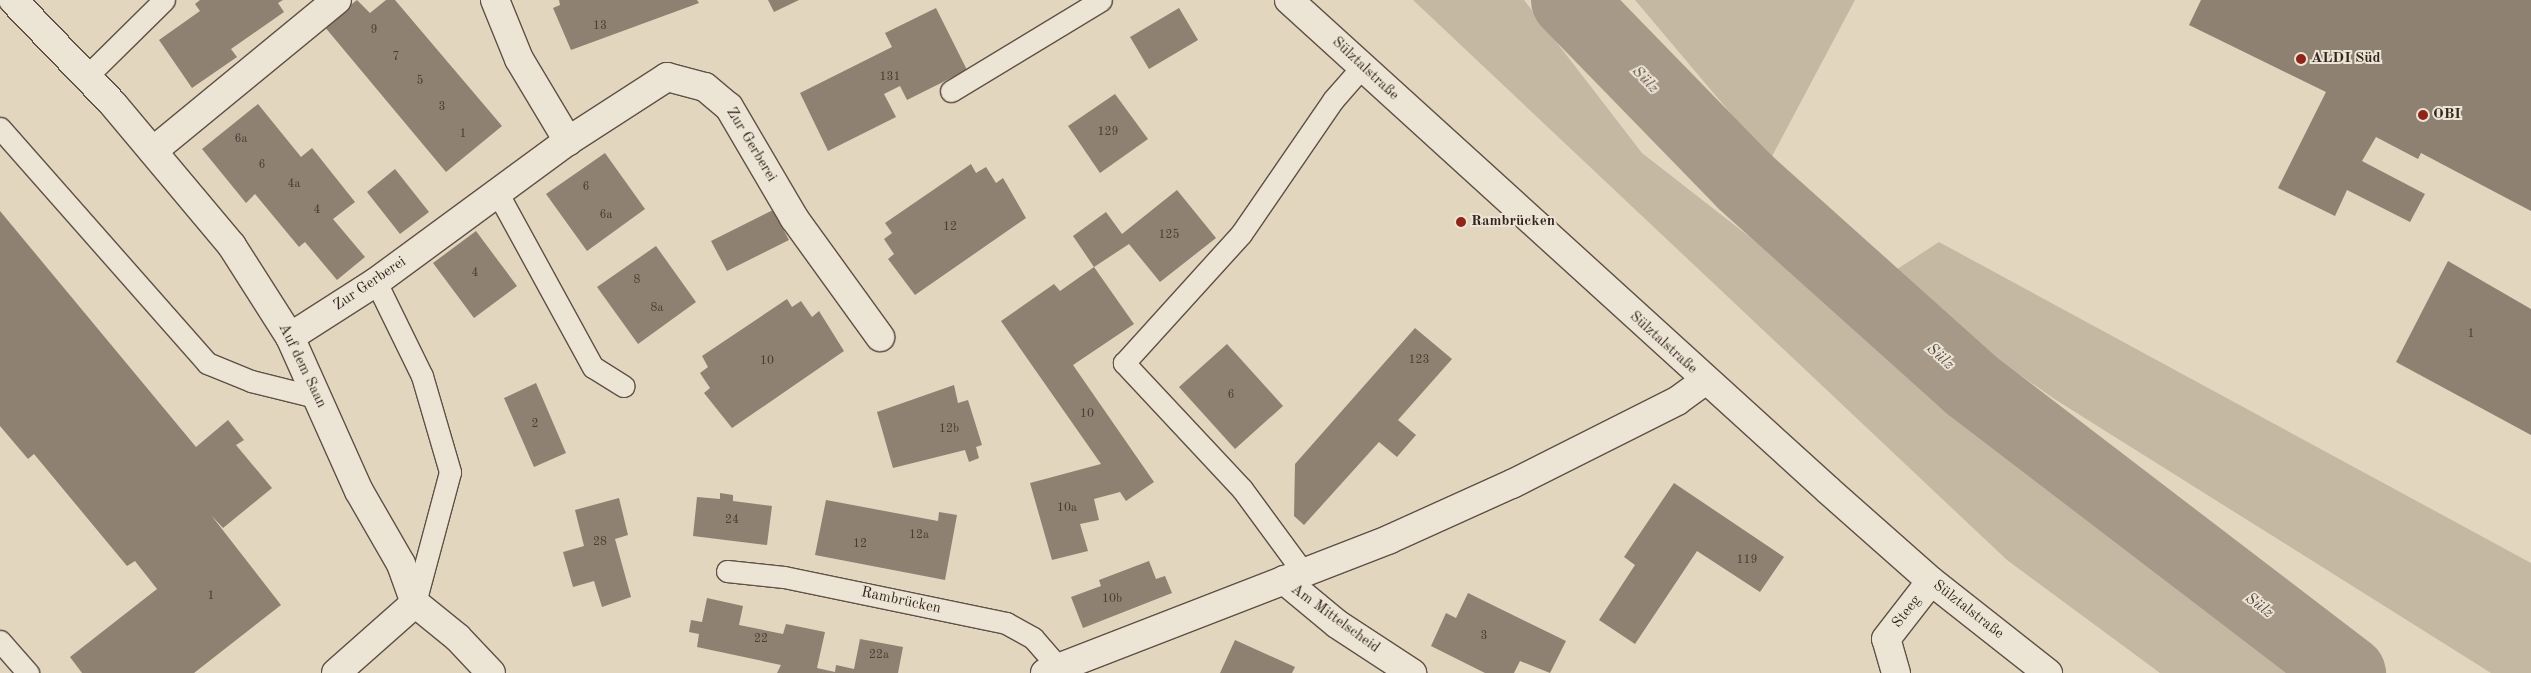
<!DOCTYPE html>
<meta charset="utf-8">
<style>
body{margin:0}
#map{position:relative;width:2531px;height:673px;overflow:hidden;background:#e2d6be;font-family:"Old Standard TT",serif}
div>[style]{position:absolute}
.green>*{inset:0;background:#c4b8a3}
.river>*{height:75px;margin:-37.5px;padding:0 37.5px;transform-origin:37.5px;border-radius:37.5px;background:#a79988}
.building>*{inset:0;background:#8e8171}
.roads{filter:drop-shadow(1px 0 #605046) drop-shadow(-1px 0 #605046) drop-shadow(0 1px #605046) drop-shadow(0 -1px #605046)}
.service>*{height:21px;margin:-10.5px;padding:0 10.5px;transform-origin:10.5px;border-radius:10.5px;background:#ece4d5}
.minor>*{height:28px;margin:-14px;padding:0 14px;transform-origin:14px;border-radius:14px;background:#ece4d5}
.secondary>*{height:28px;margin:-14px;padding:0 14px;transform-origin:14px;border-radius:14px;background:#ece4d5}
.dots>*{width:14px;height:14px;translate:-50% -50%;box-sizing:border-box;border:2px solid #ece4d5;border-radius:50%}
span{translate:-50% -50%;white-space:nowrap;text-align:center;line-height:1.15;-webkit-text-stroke:4px #ece4d5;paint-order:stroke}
.number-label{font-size:12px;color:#4a3b33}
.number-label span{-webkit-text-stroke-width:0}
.poi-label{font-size:15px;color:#34241e;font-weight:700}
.left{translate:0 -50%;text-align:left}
.street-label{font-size:15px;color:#34241e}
.water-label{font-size:16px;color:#56473e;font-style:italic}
</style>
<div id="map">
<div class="green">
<i style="clip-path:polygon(1413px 0,1524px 0,1642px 153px,2000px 432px,2340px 673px,2160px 673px,2007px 560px)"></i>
<i style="clip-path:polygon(1635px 0,1855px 0,1770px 160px)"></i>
<i style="clip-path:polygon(1939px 242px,2531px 563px,2531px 673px,2491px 673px,2056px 400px,1882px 279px)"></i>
</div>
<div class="river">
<i style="left:1568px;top:0;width:252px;rotate:45.8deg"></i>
<i style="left:1744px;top:181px;width:304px;rotate:41.9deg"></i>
<i style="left:1970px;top:384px;width:476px;rotate:37.4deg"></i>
</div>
<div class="building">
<i style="clip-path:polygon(200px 0,283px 0,278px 3px,284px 12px,231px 49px,237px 57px,192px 88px,159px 40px,200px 11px,195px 4px)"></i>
<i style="clip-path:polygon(357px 0,370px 13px,386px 0,395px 0,502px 126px,446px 172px,324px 26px)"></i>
<i style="clip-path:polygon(559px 0,697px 0,699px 3px,571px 50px,553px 8px,560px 5px)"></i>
<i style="clip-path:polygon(768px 0,799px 0,774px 12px)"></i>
<i style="clip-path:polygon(2201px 0,2531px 0,2531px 211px,2421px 153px,2418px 159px,2376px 137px,2362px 161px,2425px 194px,2410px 222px,2347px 190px,2335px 216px,2278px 188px,2326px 92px,2189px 25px)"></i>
<i style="clip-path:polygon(936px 8px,967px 70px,907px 100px,900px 86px,884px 94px,896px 117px,828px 151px,800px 93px,892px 47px,885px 33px)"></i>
<i style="clip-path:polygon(1179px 8px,1198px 40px,1149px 69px,1130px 37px)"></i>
<i style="clip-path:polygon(1115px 94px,1148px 139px,1100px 173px,1068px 126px)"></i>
<i style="clip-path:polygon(258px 104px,301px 157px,312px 148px,355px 202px,333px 219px,365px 257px,337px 280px,305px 242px,299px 247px,255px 194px,246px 203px,202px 149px)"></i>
<i style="clip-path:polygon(605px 153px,645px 209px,587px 251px,546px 194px)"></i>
<i style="clip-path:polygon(971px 164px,976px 173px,986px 167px,996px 183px,1003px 178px,1026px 218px,915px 295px,888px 259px,894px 254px,884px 239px,892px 233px,885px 223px)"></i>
<i style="clip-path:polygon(395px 169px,429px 212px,400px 234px,367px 192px)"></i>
<i style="clip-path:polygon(1177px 190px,1216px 238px,1160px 282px,1129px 244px,1094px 267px,1073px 236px,1106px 212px,1122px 234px)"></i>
<i style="clip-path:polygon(773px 210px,789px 240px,727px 271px,711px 241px)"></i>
<i style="clip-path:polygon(0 211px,196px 447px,228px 420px,244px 440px,236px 445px,272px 488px,223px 528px,211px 515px,281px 605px,194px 673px,82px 673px,70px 657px,157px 589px,135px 561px,127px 566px,34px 454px,28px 459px,0 426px)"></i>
<i style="clip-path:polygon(476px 231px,517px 286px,474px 318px,433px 263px)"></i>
<i style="clip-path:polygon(656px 246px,696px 302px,638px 344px,597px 287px)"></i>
<i style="clip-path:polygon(2448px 261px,2531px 309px,2531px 435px,2396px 362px)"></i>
<i style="clip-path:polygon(1094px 267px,1134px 324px,1073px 365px,1154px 482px,1126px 501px,1120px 492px,1094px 499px,1099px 520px,1080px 524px,1088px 551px,1052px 560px,1030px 483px,1101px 464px,1001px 321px,1054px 284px,1060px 291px)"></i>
<i style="clip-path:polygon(787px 299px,792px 307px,801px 301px,812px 317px,819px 311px,844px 351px,732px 428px,704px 393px,710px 388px,700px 373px,708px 367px,702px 356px)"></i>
<i style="clip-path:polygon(1415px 328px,1452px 359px,1398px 420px,1416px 435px,1397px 457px,1379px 442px,1304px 525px,1294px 516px,1295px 464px)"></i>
<i style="clip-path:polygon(1227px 344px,1283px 406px,1235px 449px,1179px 387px)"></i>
<i style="clip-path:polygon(536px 383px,566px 453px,534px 467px,504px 398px)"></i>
<i style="clip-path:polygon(954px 385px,958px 403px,968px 400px,982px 445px,976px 447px,979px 458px,969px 462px,965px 450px,893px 468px,877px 412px)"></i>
<i style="clip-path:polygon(1674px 483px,1784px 557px,1760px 592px,1697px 551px,1635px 644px,1599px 620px,1635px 565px,1624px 557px)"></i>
<i style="clip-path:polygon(720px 493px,733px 495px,733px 501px,772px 506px,767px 545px,693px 536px,697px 497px,720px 499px)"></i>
<i style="clip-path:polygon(619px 498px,628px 535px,615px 539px,631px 597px,602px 607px,594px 581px,573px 587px,563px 552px,584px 546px,575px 510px)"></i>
<i style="clip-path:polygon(826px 500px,938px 521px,939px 512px,957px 515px,945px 580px,815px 555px)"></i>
<i style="clip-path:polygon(1149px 561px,1156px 579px,1165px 576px,1172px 593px,1083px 628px,1071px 597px,1101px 586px,1099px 580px)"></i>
<i style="clip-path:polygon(1468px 593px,1566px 641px,1550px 673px,1520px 661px,1514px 673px,1485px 673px,1431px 646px,1446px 613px,1456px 618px)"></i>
<i style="clip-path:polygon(707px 598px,743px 606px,739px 625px,783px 634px,786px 624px,825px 632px,817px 668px,835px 672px,836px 665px,854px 669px,860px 639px,903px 647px,898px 673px,777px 673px,781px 665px,697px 647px,699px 634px,689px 632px,691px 620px,702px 622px)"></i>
<i style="clip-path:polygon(1235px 640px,1295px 667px,1292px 673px,1220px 673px)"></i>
</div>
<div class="roads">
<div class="service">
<i style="left:87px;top:76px;width:108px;rotate:-44.6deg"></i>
<i style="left:951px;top:91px;width:175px;rotate:-31.2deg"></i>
<i style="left:0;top:128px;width:313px;rotate:48.6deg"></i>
<i style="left:207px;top:363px;width:48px;rotate:22.2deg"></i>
<i style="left:251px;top:381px;width:70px;rotate:14deg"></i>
<i style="left:497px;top:192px;width:200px;rotate:61.3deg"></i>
<i style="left:593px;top:367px;width:36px;rotate:32deg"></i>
<i style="left:376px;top:282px;width:105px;rotate:63.9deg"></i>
<i style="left:422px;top:376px;width:100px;rotate:73.7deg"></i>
<i style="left:450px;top:472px;width:136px;rotate:105deg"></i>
<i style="left:727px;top:571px;width:57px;rotate:6deg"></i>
<i style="left:784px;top:577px;width:227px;rotate:11.7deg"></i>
<i style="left:1006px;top:623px;width:31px;rotate:29deg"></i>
<i style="left:1033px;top:638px;width:38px;rotate:49deg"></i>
<i style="left:1303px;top:572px;width:103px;rotate:-126.3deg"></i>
<i style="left:1242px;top:489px;width:173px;rotate:-133.1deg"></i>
<i style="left:1124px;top:363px;width:174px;rotate:-47.8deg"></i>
<i style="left:1241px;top:234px;width:163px;rotate:-55.5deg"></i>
<i style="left:1333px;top:100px;width:44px;rotate:-48.7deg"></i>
<i style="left:0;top:641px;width:43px;rotate:48.8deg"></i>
</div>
<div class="minor">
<i style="left:13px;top:0;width:144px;rotate:46.1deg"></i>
<i style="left:113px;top:104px;width:185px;rotate:50deg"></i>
<i style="left:232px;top:246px;width:108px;rotate:57.5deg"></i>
<i style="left:290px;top:337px;width:169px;rotate:65.9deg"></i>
<i style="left:359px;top:491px;width:84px;rotate:60.1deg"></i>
<i style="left:401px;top:564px;width:41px;rotate:70.3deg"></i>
<i style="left:495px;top:0;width:64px;rotate:67.9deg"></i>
<i style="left:519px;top:59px;width:96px;rotate:59.1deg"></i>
<i style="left:153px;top:151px;width:238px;rotate:-39.4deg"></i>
<i style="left:290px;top:337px;width:102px;rotate:-32.6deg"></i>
<i style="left:376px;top:282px;width:238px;rotate:-36.3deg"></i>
<i style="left:568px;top:141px;width:118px;rotate:-32.9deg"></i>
<i style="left:667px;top:77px;width:39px;rotate:15deg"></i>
<i style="left:705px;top:87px;width:31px;rotate:40deg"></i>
<i style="left:729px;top:107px;width:129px;rotate:59.6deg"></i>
<i style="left:794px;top:218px;width:147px;rotate:54.1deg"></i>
<i style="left:1284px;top:580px;width:69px;rotate:39.7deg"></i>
<i style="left:1337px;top:624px;width:90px;rotate:33.2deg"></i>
<i style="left:336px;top:673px;width:106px;rotate:-41.5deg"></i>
<i style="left:415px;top:603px;width:55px;rotate:39.1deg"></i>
<i style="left:458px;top:638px;width:48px;rotate:46.7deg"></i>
<i style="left:1045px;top:673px;width:370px;rotate:-21.2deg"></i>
<i style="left:1390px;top:539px;width:134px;rotate:-24.3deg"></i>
<i style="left:1512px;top:484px;width:185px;rotate:-26.7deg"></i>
<i style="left:1677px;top:401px;width:34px;rotate:-36deg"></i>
<i style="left:1896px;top:673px;width:35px;rotate:-106deg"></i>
<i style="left:1886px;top:639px;width:73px;rotate:-52.2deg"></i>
</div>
<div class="secondary">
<i style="left:1289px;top:0;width:728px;rotate:42.27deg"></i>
<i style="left:1828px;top:490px;width:137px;rotate:41.5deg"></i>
<i style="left:1931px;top:581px;width:149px;rotate:38.2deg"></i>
</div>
</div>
<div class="dots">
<i style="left:2301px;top:59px;background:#8f2418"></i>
<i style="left:2423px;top:115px;background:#8f2418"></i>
<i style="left:1461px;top:222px;background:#8f2418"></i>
</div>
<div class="number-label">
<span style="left:600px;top:27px">13</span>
<span style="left:374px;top:31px">9</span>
<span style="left:396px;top:58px">7</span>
<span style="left:890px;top:78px">131</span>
<span style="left:420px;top:82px">5</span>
<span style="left:442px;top:108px">3</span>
<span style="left:1108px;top:133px">129</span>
<span style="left:463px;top:135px">1</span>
<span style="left:241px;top:140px">6a</span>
<span style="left:262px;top:166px">6</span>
<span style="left:294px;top:185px">4a</span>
<span style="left:586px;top:188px">6</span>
<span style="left:317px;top:211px">4</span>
<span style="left:606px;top:216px">6a</span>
<span style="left:950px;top:228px">12</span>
<span style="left:1169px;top:236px">125</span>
<span style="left:475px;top:274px">4</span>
<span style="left:637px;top:281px">8</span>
<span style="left:657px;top:309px">8a</span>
<span style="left:2471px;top:335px">1</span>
<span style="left:1419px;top:361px">123</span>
<span style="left:767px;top:362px">10</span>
<span style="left:1231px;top:396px">6</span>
<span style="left:1087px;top:415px">10</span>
<span style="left:535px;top:425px">2</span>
<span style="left:949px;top:430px">12b</span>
<span style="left:1067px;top:509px">10a</span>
<span style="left:732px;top:521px">24</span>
<span style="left:919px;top:536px">12a</span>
<span style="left:600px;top:543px">28</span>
<span style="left:860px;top:545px">12</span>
<span style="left:1747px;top:561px">119</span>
<span style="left:211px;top:597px">1</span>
<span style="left:1112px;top:600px">10b</span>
<span style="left:1484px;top:637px">3</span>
<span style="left:761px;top:640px">22</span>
<span style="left:879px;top:656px">22a</span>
</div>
<div class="poi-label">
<span class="left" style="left:2311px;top:59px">ALDI Süd</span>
<span class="left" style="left:2433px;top:115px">OBI</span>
<span class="left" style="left:1471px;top:222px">Rambrücken</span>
</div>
<div class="street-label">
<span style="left:1365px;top:69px;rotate:43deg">Sülztalstraße</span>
<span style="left:751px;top:145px;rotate:59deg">Zur Gerberei</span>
<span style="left:370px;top:284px;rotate:-34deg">Zur Gerberei</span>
<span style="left:1663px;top:343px;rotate:42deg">Sülztalstraße</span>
<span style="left:302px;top:366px;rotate:64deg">Auf dem Saan</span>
<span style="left:901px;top:601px;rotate:12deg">Rambrücken</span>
<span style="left:1968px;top:610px;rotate:38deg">Sülztalstraße</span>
<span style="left:1907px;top:612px;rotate:-52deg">Steeg</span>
<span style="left:1335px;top:619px;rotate:36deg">Am Mittelscheid</span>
</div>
<div class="water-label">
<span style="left:1645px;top:80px;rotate:46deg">Sülz</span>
<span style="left:1940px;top:357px;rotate:42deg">Sülz</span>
<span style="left:2259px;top:606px;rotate:37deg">Sülz</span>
</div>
</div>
